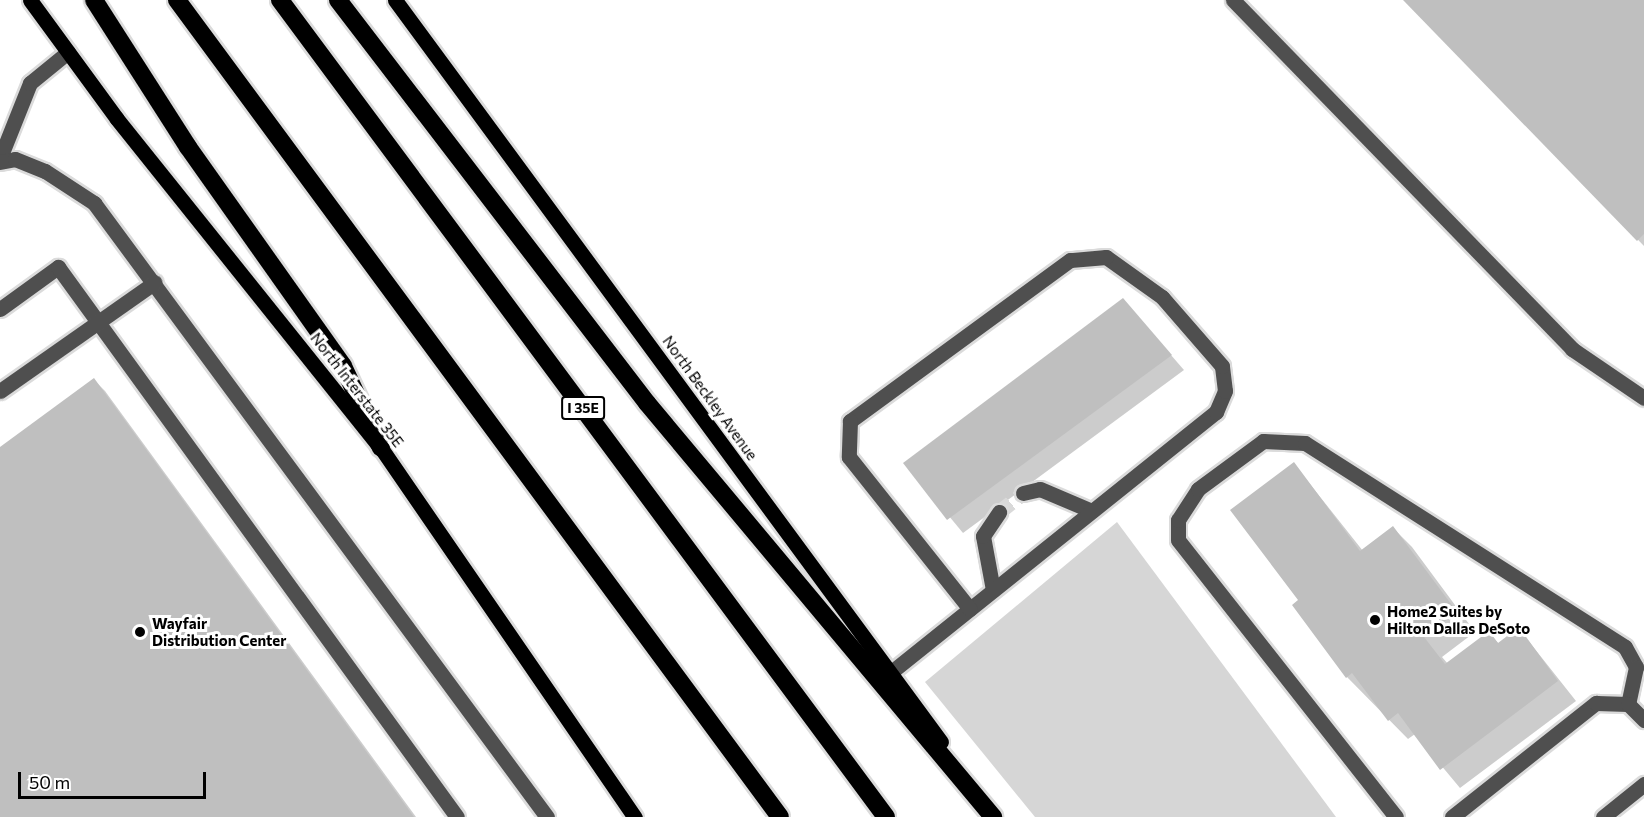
<!DOCTYPE html>
<style>
body{margin:0}
#map{position:relative;width:1644px;height:817px;overflow:hidden;background:#fff;font-family:Commissioner,sans-serif}
div>[style]{position:absolute}
.green>*{inset:0;background:#d6d6d6}
.shadow>*{inset:0;background:#0003}
.building>*{inset:0;background:#bfbfbf}
.minor-tunnel>*{height:15px;margin-top:-7.5px;transform-origin:0;background:repeating-linear-gradient(90deg,#d9d9d9 0 15px,transparent 0 23px)}
.roads{filter:drop-shadow(2px 0 #dbdbdb) drop-shadow(-2px 0 #dbdbdb) drop-shadow(0 2px #dbdbdb) drop-shadow(0 -2px #dbdbdb)}
.minor>*{height:15px;margin:-7.5px;padding:0 7.5px;transform-origin:7.5px;border-radius:7.5px;background:#4f4f4f}
.major>*{height:15px;margin:-7.5px;padding:0 7.5px;transform-origin:7.5px;border-radius:7.5px;background:#000}
.highway>*{height:18px;margin:-9px;padding:0 9px;transform-origin:9px;border-radius:9px;background:#000}
.dots>*{width:16px;height:16px;translate:-50% -50%;box-sizing:border-box;border:3px solid #fff;border-radius:50%}
span{translate:-50% -50%;white-space:nowrap;text-align:center;line-height:1.15;-webkit-text-stroke:6px #fff;paint-order:stroke}
.shield-label span{padding:2px 4px;background:#fff;border:2px solid;border-radius:4px;-webkit-text-stroke-width:0}
.shield-label{font-size:14px;color:#000;font-weight:700}
.street-label{font-size:15px;color:#000}
.poi-label{font-size:15px;color:#000;font-weight:700}
.left{translate:0 -50%;text-align:left}
.scale{position:absolute;left:18px;top:772px;width:188px;height:27px;box-sizing:border-box;border:3px solid #000;border-top:0;padding-left:8px;font-size:18px;line-height:21px;white-space:nowrap;color:#000;-webkit-text-stroke:4px #fff;paint-order:stroke}
</style>
<div id="map">
<div class="green">
<i style="clip-path:polygon(1117px 522px,1336px 817px,1035px 817px,925px 682px)"></i>
</div>
<div class="shadow">
<i style="clip-path:polygon(1405px 0,1644px 0,1644px 246px)"></i>
<i style="clip-path:polygon(1123px 300px,1184px 370px,963px 533px,905px 463px)"></i>
<i style="clip-path:polygon(94px 380px,105px 391px,416px 817px,0 817px,0 449px)"></i>
<i style="clip-path:polygon(1294px 464px,1363px 551px,1393px 528px,1412px 547px,1475px 632px,1442px 657px,1448px 664px,1489px 633px,1499px 644px,1519px 629px,1576px 701px,1460px 788px,1415px 734px,1408px 739px,1347px 677px,1300px 601px)"></i>
</div>
<div class="building">
<i style="clip-path:polygon(1403px 0,1644px 0,1644px 234px,1637px 241px)"></i>
<i style="clip-path:polygon(1123px 298px,1172px 355px,947px 520px,903px 463px)"></i>
<i style="clip-path:polygon(94px 378px,414px 817px,0 817px,0 447px)"></i>
<i style="clip-path:polygon(1294px 462px,1360px 551px,1393px 526px,1457px 612px,1424px 637px,1445px 664px,1489px 631px,1498px 643px,1519px 627px,1558px 681px,1440px 770px,1398px 713px,1388px 721px,1352px 673px,1346px 678px,1292px 605px,1298px 600px,1230px 510px)"></i>
</div>
<div class="minor-tunnel">
<i style="left:999px;top:512px;width:31px;rotate:-38deg"></i>
</div>
<div class="roads">
<div class="minor">
<i style="left:1233px;top:0;width:487px;rotate:45.8deg"></i>
<i style="left:1572px;top:349px;width:87px;rotate:34.2deg"></i>
<i style="left:0;top:158px;width:81px;rotate:-68.2deg"></i>
<i style="left:30px;top:83px;width:49px;rotate:-39.2deg"></i>
<i style="left:0;top:162px;width:15px;rotate:-11deg"></i>
<i style="left:15px;top:159px;width:32px;rotate:22deg"></i>
<i style="left:45px;top:171px;width:59px;rotate:33.1deg"></i>
<i style="left:94px;top:203px;width:763px;rotate:53.58deg"></i>
<i style="left:0;top:309px;width:72px;rotate:-35.9deg"></i>
<i style="left:58px;top:267px;width:679px;rotate:54.04deg"></i>
<i style="left:0;top:391px;width:189px;rotate:-35.1deg"></i>
<i style="left:1023px;top:493px;width:17px;rotate:-13deg"></i>
<i style="left:1040px;top:489px;width:56px;rotate:22.9deg"></i>
<i style="left:993px;top:590px;width:55px;rotate:-100.5deg"></i>
<i style="left:983px;top:536px;width:29px;rotate:-56deg"></i>
<i style="left:890px;top:673px;width:418px;rotate:-38.7deg"></i>
<i style="left:1216px;top:412px;width:23px;rotate:-67deg"></i>
<i style="left:1225px;top:391px;width:25px;rotate:-97deg"></i>
<i style="left:1222px;top:366px;width:91px;rotate:-131deg"></i>
<i style="left:1162px;top:297px;width:69px;rotate:-144.5deg"></i>
<i style="left:1106px;top:257px;width:36px;rotate:175deg"></i>
<i style="left:1070px;top:260px;width:273px;rotate:143.8deg"></i>
<i style="left:850px;top:421px;width:36px;rotate:92deg"></i>
<i style="left:849px;top:457px;width:194px;rotate:51.5deg"></i>
<i style="left:1396px;top:817px;width:352px;rotate:-128.2deg"></i>
<i style="left:1178px;top:540px;width:20px;rotate:-90deg"></i>
<i style="left:1178px;top:520px;width:37px;rotate:-57deg"></i>
<i style="left:1198px;top:489px;width:81px;rotate:-36.4deg"></i>
<i style="left:1263px;top:441px;width:42px;rotate:2.7deg"></i>
<i style="left:1305px;top:443px;width:379px;rotate:32.5deg"></i>
<i style="left:1625px;top:647px;width:23px;rotate:61deg"></i>
<i style="left:1636px;top:667px;width:38px;rotate:102deg"></i>
<i style="left:1452px;top:817px;width:184px;rotate:-38.4deg"></i>
<i style="left:1596px;top:703px;width:32px;rotate:2deg"></i>
<i style="left:1628px;top:704px;width:23px;rotate:45deg"></i>
<i style="left:1603px;top:817px;width:53px;rotate:-38.8deg"></i>
</div>
<div class="major">
<i style="left:30px;top:0;width:147px;rotate:53.8deg"></i>
<i style="left:117px;top:119px;width:422px;rotate:51.3deg"></i>
<i style="left:381px;top:448px;width:448px;rotate:55.5deg"></i>
<i style="left:395px;top:0;width:921px;rotate:53.65deg"></i>
</div>
<div class="highway">
<i style="left:94px;top:0;width:174px;rotate:57.4deg"></i>
<i style="left:188px;top:147px;width:268px;rotate:54.7deg"></i>
<i style="left:343px;top:366px;width:90px;rotate:65.1deg"></i>
<i style="left:177px;top:0;width:1015px;rotate:53.57deg"></i>
<i style="left:280px;top:0;width:1017px;rotate:53.43deg"></i>
<i style="left:338px;top:0;width:508px;rotate:52.52deg"></i>
<i style="left:647px;top:403px;width:540px;rotate:50.11deg"></i>
</div>
</div>
<div class="dots">
<i style="left:1375px;top:620px;background:#000"></i>
<i style="left:140px;top:632px;background:#000"></i>
</div>
<div class="shield-label">
<span style="left:583px;top:408px">I 35E</span>
</div>
<div class="street-label">
<span style="left:357px;top:390px;rotate:52deg">North Interstate 35E</span>
<span style="left:710px;top:398px;rotate:54deg">North Beckley Avenue</span>
</div>
<div class="poi-label">
<span class="left" style="left:1387px;top:620px">Home2 Suites by<br>Hilton Dallas DeSoto</span>
<span class="left" style="left:152px;top:632px">Wayfair<br>Distribution Center</span>
</div>
<div class="scale">50 m</div>
</div>
